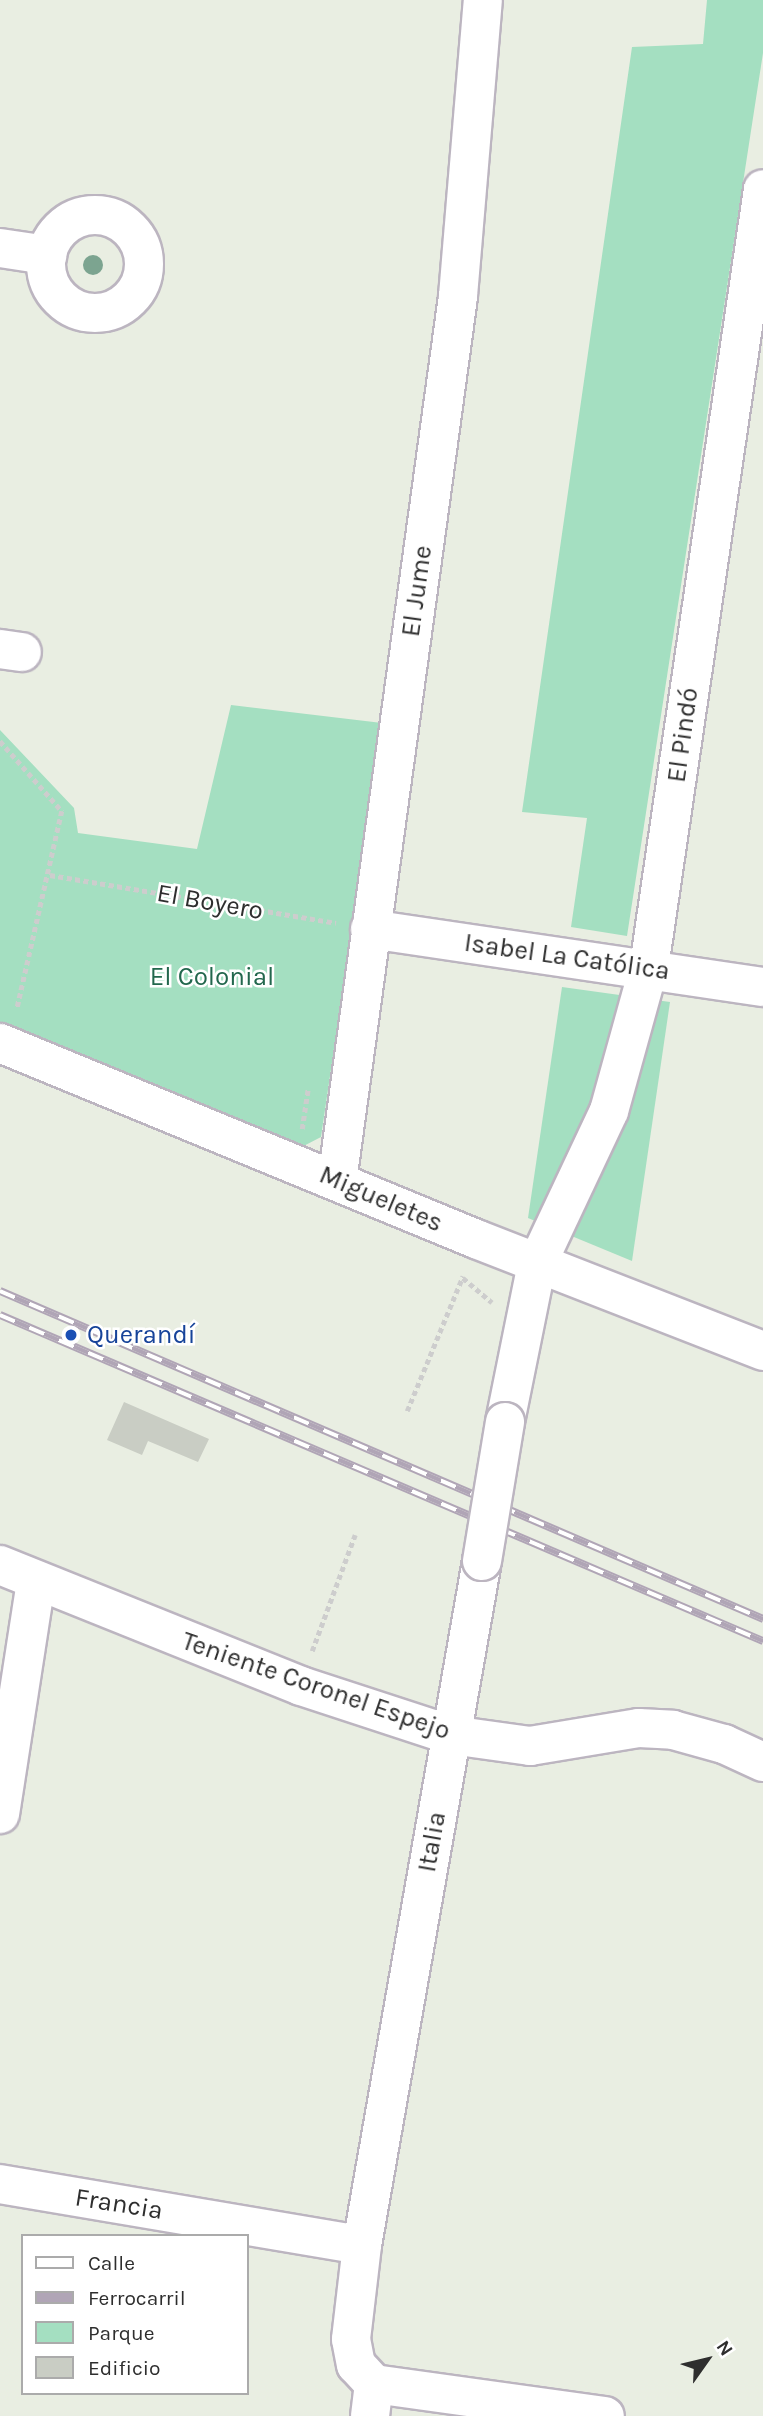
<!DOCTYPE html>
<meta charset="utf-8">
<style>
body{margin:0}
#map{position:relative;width:763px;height:2416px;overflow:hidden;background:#e9eee2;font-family:Karla,sans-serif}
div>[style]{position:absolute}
.green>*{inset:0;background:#a4dfc1}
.building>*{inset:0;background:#c9cdc4}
.path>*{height:4.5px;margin-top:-2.25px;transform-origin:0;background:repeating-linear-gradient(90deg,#cdcdcd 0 5px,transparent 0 8.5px)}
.roads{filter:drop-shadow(2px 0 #bcb5c0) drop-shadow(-2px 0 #bcb5c0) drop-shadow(0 2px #bcb5c0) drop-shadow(0 -2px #bcb5c0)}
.street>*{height:38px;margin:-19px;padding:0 19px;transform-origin:19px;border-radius:19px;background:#fff}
.street>.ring{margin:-19px;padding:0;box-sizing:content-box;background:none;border:38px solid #fff;border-radius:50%}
.rail>*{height:8px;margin-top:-4px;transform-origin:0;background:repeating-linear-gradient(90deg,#fff 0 16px,#b0a5b6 0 32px);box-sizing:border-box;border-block:2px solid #b0a5b6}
.bridges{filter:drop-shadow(2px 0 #bcb5c0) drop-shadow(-2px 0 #bcb5c0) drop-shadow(0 2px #bcb5c0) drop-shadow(0 -2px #bcb5c0)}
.street-bridge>*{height:38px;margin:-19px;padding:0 19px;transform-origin:19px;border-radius:19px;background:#fff}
.trees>*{width:20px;height:20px;margin:-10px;border-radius:50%;background:#7ca490}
.dots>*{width:19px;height:19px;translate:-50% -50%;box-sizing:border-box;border:4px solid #fff;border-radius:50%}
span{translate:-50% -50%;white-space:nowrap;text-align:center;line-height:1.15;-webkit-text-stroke:5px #fff;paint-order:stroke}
.street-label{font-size:26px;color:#2e2e2e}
.park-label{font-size:26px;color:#22674d}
.transit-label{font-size:26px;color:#164399}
.left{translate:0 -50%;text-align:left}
.legend{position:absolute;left:21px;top:2234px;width:228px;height:161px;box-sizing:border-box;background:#fff;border:2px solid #ababab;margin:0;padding:9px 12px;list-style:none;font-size:21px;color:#2e2e2e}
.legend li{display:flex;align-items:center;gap:14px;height:35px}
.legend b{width:35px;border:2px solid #ababab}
.north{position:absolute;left:672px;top:2325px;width:70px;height:70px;-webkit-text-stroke:5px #fff;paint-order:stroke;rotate:56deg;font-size:19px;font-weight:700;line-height:28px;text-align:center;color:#2e2e2e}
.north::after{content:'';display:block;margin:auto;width:24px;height:32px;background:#2e2e2e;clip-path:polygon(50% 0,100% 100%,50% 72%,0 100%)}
</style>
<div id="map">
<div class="green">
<i style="clip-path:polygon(707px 0,763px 0,763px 53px,627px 936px,571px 927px,587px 818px,522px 812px,632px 47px,703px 44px)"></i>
<i style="clip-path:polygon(231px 705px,382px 723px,321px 1137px,292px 1152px,0 1026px,0 730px,74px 808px,78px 833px,197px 849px)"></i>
<i style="clip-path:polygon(562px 987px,670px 1002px,632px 1261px,528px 1218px)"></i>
</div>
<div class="building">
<i style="clip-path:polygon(124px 1402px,209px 1439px,198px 1462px,148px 1441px,142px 1455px,107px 1440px)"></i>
</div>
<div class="path">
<i style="left:0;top:741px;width:94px;rotate:48.5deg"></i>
<i style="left:62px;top:811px;width:203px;rotate:102.8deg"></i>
<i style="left:50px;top:875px;width:290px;rotate:9.5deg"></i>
<i style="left:302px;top:1129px;width:40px;rotate:-81.5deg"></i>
<i style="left:463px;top:1278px;width:38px;rotate:40deg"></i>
<i style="left:407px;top:1411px;width:146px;rotate:-67.5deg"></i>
<i style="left:312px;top:1651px;width:124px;rotate:-69.7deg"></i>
</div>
<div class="roads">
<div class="street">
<i class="ring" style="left:46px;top:215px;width:60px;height:60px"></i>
<i style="left:0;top:248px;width:48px;rotate:8.5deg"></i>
<i style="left:0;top:649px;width:22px;rotate:8deg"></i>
<i style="left:370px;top:929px;width:397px;rotate:8.4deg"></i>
<i style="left:0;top:1043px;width:515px;rotate:22.38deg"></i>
<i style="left:476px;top:1239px;width:308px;rotate:21.3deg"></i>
<i style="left:337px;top:1181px;width:893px;rotate:-82.21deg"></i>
<i style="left:458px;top:296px;width:297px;rotate:-85.2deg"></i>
<i style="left:505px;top:1422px;width:161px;rotate:-78.6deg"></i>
<i style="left:537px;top:1264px;width:169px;rotate:-64.8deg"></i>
<i style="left:609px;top:1111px;width:149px;rotate:-74.5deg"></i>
<i style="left:649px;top:967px;width:786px;rotate:-81.66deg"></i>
<i style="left:0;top:1565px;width:324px;rotate:21.9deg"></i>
<i style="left:301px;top:1686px;width:158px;rotate:18.1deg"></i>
<i style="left:451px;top:1735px;width:80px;rotate:7.9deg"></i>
<i style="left:530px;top:1746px;width:110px;rotate:-9.4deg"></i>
<i style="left:639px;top:1728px;width:34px;rotate:3deg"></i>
<i style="left:673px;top:1730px;width:53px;rotate:15.4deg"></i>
<i style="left:724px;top:1744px;width:43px;rotate:24.8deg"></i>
<i style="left:0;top:1814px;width:236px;rotate:-81.2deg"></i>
<i style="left:0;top:2184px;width:367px;rotate:9.6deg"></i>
<i style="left:374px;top:2384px;width:26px;rotate:-133deg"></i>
<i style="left:356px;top:2365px;width:26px;rotate:-101deg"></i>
<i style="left:351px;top:2339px;width:95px;rotate:-83.3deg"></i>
<i style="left:362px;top:2245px;width:694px;rotate:-80.05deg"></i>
<i style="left:374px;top:2384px;width:233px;rotate:7.9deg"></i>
<i style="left:370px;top:2416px;width:32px;rotate:-83deg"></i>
</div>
</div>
<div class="rail">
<i style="left:0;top:1291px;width:831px;rotate:23.26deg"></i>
<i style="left:0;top:1315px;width:830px;rotate:23.14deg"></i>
</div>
<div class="bridges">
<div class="street-bridge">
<i style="left:482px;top:1561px;width:141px;rotate:-80.6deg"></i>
</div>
</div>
<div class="trees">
<i style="left:93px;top:265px"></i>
</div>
<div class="dots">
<i style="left:71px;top:1335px;background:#1a4fb4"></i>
</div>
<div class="street-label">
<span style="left:417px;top:591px;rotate:-82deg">El Jume</span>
<span style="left:683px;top:735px;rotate:-82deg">El Pindó</span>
<span style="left:210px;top:902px;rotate:10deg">El Boyero</span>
<span style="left:567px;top:957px;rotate:8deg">Isabel La Católica</span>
<span style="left:381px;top:1199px;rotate:23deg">Migueletes</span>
<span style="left:316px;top:1686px;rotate:19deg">Teniente Coronel Espejo</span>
<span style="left:432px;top:1842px;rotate:-80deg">Italia</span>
<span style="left:119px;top:2204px;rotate:9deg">Francia</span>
</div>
<div class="park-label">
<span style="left:212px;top:977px">El Colonial</span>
</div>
<div class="transit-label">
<span class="left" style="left:87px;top:1335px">Querandí</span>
</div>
<ul class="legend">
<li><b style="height:9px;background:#fff"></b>Calle</li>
<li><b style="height:9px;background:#b0a5b6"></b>Ferrocarril</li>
<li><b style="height:19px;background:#a4dfc1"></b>Parque</li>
<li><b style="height:19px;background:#c9cdc4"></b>Edificio</li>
</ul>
<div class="north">N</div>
</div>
